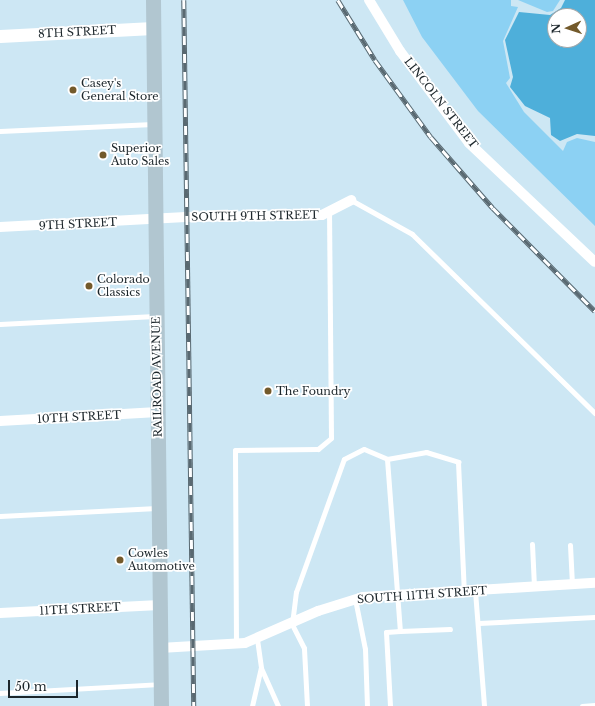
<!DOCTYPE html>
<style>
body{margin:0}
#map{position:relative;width:595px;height:706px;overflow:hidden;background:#cde7f4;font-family:"Libre Baskerville",serif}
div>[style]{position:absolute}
.green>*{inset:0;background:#8cd1f3}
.water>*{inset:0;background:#4eafda}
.service>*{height:5px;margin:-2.5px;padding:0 2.5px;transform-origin:2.5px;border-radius:2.5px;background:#fff}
.minor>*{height:10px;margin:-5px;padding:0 5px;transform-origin:5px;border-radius:5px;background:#fff}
.tertiary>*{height:13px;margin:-6.5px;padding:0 6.5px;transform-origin:6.5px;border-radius:6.5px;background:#fff}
.secondary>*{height:15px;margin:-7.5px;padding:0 7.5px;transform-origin:7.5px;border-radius:7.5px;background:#b1c6d0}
.rail>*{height:4.5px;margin-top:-2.25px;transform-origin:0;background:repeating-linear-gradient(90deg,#fff 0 9px,#596971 0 18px);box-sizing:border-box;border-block:1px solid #596971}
.dots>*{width:11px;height:11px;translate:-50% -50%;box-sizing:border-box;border:2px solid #fff;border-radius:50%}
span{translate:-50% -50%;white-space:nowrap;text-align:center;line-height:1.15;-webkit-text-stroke:3.5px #fff;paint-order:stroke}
.street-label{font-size:11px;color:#1c262b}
.poi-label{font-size:11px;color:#1c262b}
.left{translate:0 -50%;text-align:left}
.north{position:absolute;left:547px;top:8px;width:40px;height:40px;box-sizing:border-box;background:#fff;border:1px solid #a4a8aa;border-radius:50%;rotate:267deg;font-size:11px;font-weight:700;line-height:16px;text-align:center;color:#1c262b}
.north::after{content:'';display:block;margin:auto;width:14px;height:18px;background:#735a2b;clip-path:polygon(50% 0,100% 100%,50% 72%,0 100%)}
.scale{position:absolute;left:8px;top:680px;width:70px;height:18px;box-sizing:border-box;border:2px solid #1c262b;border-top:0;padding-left:5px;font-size:12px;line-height:14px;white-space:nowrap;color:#1c262b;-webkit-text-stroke:3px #fff;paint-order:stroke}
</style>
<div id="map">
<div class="green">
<i style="clip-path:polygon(403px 0,511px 0,511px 6px,518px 7px,503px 41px,510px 78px,506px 83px,524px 112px,563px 151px,567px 142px,577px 138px,595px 142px,595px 226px,478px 111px,422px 37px)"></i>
<i style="clip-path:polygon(518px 0,560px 0,553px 11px,547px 12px)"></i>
</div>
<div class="water">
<i style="clip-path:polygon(evenodd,565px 0,595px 0,595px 136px,577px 134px,560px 141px,551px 135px,550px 118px,525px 106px,510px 87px,513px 77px,505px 40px,519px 12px,550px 15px,561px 8px,565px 0,555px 16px,579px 16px,579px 40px,555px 40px,555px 16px)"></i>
</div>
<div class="service">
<i style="left:0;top:131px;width:153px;rotate:-2.6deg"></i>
<i style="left:351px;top:200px;width:70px;rotate:29.1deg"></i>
<i style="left:412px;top:234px;width:256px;rotate:44.4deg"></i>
<i style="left:0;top:324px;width:155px;rotate:-3deg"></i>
<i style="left:387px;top:459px;width:172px;rotate:85.7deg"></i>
<i style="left:400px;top:631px;width:14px;rotate:176deg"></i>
<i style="left:386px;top:632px;width:74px;rotate:86.9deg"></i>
<i style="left:0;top:516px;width:157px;rotate:-2.9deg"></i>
<i style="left:532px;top:544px;width:43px;rotate:87.3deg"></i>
<i style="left:570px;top:545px;width:40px;rotate:87.1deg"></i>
<i style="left:475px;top:591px;width:115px;rotate:85.5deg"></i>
<i style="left:355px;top:599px;width:51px;rotate:78.7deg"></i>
<i style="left:365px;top:649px;width:57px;rotate:88deg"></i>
<i style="left:479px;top:623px;width:116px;rotate:-3deg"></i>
<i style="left:400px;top:631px;width:50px;rotate:-2.3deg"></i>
<i style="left:257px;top:639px;width:29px;rotate:82deg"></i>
<i style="left:261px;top:668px;width:42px;rotate:65.9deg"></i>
<i style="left:236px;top:644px;width:194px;rotate:-90.3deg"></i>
<i style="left:235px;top:450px;width:83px;rotate:-0.7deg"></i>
<i style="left:318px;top:449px;width:17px;rotate:-40deg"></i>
<i style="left:331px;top:438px;width:225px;rotate:-90.5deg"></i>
<i style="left:0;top:693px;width:159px;rotate:-3.2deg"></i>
<i style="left:252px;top:706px;width:39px;rotate:-77deg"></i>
<i style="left:307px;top:706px;width:58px;rotate:-93deg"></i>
<i style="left:304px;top:648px;width:27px;rotate:-117deg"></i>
<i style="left:292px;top:624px;width:32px;rotate:-83deg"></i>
<i style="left:296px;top:592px;width:141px;rotate:-70.2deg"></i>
<i style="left:344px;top:459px;width:22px;rotate:-27deg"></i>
<i style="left:364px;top:449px;width:25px;rotate:23deg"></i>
<i style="left:387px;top:459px;width:40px;rotate:-10deg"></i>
<i style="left:426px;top:452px;width:34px;rotate:17deg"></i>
<i style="left:458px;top:462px;width:130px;rotate:87.4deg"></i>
<i style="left:582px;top:706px;width:13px;rotate:-4deg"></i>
</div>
<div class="minor">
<i style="left:369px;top:0;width:60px;rotate:58.7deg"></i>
<i style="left:400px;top:51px;width:115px;rotate:53.1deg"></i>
<i style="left:469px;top:143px;width:173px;rotate:43.4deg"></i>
<i style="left:0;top:227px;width:186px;rotate:-3.1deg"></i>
<i style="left:186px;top:217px;width:136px;rotate:-0.8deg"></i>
<i style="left:322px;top:215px;width:33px;rotate:-27deg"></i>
<i style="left:0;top:421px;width:158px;rotate:-3.3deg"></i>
<i style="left:0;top:613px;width:160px;rotate:-2.9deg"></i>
<i style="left:160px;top:648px;width:85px;rotate:-3.4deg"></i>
<i style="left:245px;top:643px;width:80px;rotate:-23.7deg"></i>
<i style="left:318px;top:611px;width:47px;rotate:-17.3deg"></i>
<i style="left:363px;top:597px;width:232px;rotate:-3.5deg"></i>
</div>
<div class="tertiary">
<i style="left:0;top:36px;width:153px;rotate:-3deg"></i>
</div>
<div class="secondary">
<i style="left:153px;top:0;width:706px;rotate:89.35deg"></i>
</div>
<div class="rail">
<i style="left:184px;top:0;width:706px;rotate:89.19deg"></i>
<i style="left:338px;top:0;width:70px;rotate:58.3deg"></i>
<i style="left:375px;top:60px;width:95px;rotate:54deg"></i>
<i style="left:431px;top:137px;width:94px;rotate:48.9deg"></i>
<i style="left:493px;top:208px;width:145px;rotate:45.3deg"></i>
</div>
<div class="dots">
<i style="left:73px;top:90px;background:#735a2b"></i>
<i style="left:103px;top:155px;background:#735a2b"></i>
<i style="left:89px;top:286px;background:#735a2b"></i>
<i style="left:268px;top:391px;background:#735a2b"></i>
<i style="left:120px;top:560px;background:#735a2b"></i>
</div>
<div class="street-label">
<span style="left:77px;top:32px;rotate:-3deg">8TH STREET</span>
<span style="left:441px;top:103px;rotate:52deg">LINCOLN STREET</span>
<span style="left:255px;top:216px;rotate:-1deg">SOUTH 9TH STREET</span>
<span style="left:78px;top:224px;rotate:-3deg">9TH STREET</span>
<span style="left:157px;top:377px;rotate:-91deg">RAILROAD AVENUE</span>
<span style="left:79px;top:417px;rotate:-3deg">10TH STREET</span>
<span style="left:422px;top:595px;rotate:-4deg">SOUTH 11TH STREET</span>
<span style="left:80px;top:609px;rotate:-3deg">11TH STREET</span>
</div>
<div class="poi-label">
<span class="left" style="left:81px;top:90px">Casey's<br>General Store</span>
<span class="left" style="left:111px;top:155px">Superior<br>Auto Sales</span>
<span class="left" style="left:97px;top:286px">Colorado<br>Classics</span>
<span class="left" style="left:276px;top:391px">The Foundry</span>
<span class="left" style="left:128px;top:560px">Cowles<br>Automotive</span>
</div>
<div class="north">N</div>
<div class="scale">50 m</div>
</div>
